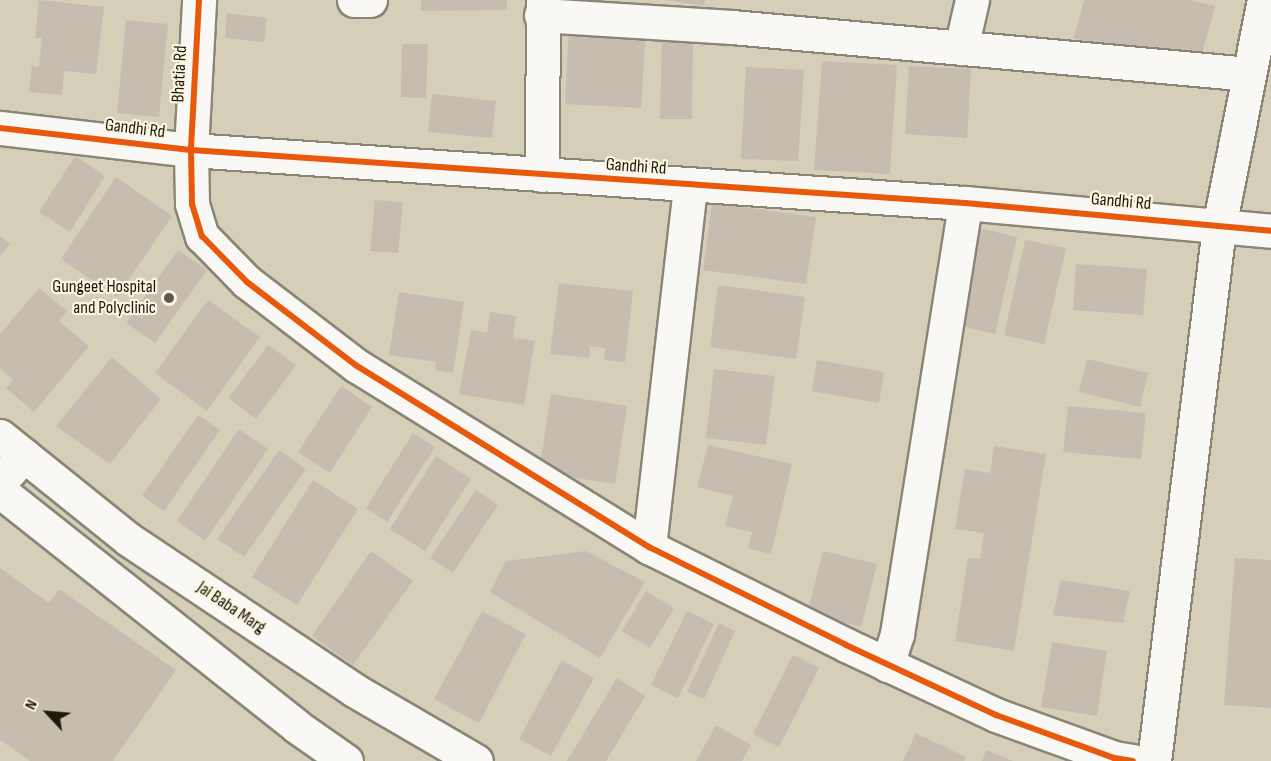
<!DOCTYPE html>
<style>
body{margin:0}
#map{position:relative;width:1271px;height:761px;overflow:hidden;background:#d5cfb9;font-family:"Sofia Sans Condensed",sans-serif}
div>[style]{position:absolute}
.building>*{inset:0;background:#c7bcb0}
.roads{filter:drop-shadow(2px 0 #8a8675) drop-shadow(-2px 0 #8a8675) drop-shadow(0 2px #8a8675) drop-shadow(0 -2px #8a8675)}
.street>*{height:33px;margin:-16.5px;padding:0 16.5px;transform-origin:16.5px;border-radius:16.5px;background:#f9f8f4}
.secondary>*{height:33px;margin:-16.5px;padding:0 16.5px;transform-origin:16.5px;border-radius:16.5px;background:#f9f8f4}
.cycleway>*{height:6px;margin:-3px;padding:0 3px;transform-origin:3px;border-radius:3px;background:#e8590c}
.dots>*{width:16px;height:16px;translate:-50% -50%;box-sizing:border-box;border:3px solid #fbf6e2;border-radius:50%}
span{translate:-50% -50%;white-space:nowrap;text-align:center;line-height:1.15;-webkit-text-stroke:4.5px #fbf6e2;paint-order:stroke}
.street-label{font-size:18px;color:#1e1a0b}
.poi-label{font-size:18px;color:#1e1a0b}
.right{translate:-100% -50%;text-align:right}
.north{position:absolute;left:18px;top:683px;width:60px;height:60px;-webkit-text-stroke:4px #fbf6e2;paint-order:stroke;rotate:296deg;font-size:16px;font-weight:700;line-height:24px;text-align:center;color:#1e1a0b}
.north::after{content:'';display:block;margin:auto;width:21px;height:27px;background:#1e1a0b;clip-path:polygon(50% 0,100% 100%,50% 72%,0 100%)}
</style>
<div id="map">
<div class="building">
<i style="clip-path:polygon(39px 0,104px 7px,96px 74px,64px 71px,62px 95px,29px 92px,32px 66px,39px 67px,42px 38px,35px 38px)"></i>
<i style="clip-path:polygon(421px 0,507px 0,507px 10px,421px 11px)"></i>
<i style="clip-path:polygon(665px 0,705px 0,704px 6px)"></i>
<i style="clip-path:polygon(1084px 0,1190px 0,1215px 6px,1198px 69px,1074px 38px)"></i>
<i style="clip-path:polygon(227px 13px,267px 18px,264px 42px,225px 38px)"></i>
<i style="clip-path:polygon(126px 20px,168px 24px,159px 117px,117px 113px)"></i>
<i style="clip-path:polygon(569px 23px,646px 27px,641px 108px,565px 104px)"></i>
<i style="clip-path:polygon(662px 36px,693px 36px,692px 119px,660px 119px)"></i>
<i style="clip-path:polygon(402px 44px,428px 44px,426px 98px,401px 97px)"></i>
<i style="clip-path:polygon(822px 61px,897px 65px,890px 174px,814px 170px)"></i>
<i style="clip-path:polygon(909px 66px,971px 69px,967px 138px,905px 134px)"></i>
<i style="clip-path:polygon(746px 67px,804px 70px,798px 161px,741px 159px)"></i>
<i style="clip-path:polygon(432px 94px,496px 101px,492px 138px,428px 132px)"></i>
<i style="clip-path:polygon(75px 156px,105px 176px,70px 232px,39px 212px)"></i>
<i style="clip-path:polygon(116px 177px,172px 216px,117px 297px,61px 259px)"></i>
<i style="clip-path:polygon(375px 200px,403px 202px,398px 253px,370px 251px)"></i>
<i style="clip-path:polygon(712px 203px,816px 217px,806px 284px,703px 270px)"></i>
<i style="clip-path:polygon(979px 228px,1017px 237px,995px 334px,956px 325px)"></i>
<i style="clip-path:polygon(0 236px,10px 244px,0 256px)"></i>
<i style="clip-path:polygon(1025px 240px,1066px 248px,1044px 344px,1004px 335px)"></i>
<i style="clip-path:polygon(178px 250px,207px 270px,155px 343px,126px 323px)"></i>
<i style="clip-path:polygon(1076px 264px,1147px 269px,1143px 315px,1073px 310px)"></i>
<i style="clip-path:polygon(559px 283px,633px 291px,625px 362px,604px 360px,605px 348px,590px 346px,589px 358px,550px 354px)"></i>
<i style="clip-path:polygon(718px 285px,805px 297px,796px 359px,710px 347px)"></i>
<i style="clip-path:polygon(39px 288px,67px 311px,59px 321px,89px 346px,34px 412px,6px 388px,13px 380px,0 369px,0 334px)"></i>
<i style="clip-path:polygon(399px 292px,464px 302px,453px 373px,435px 370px,436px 362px,389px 355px)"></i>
<i style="clip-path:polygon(208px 300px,260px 337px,207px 411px,155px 373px)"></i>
<i style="clip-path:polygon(490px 312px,516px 316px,513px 338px,535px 341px,524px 405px,459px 394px,471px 330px,487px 333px)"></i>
<i style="clip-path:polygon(268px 345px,296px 365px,256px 419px,228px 398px)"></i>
<i style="clip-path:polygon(112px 357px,161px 399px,110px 464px,56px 426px)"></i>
<i style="clip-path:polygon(1087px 359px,1148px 373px,1140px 407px,1079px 392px)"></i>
<i style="clip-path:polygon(817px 360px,884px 372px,879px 403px,812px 391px)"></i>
<i style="clip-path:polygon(714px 369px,775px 376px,766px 445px,706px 438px)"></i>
<i style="clip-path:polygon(341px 386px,372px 407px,330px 473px,298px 452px)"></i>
<i style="clip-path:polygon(551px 394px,627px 406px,615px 484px,539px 472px)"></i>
<i style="clip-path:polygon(1068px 406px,1146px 413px,1141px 459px,1063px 452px)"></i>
<i style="clip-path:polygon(198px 415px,220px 430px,164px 511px,142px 496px)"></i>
<i style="clip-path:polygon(239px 429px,268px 449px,205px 541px,177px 521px)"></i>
<i style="clip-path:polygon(413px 433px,435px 447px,387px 522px,366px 508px)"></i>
<i style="clip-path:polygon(708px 445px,792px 464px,771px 554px,748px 548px,752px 532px,725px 526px,733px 496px,697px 487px)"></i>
<i style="clip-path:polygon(994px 446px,1046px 454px,1014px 651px,955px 641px,968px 558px,980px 559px,984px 533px,955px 529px,965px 469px,990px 473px)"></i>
<i style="clip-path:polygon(279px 450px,306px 469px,244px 557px,217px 539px)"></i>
<i style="clip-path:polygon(436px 456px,471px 479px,425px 551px,390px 529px)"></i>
<i style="clip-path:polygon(313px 480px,358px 509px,297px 605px,252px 577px)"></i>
<i style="clip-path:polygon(476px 490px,498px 505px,453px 573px,430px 558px)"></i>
<i style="clip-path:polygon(371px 551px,413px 581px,353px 665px,312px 636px)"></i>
<i style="clip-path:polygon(586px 551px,645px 582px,600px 658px,490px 592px,506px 561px)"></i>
<i style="clip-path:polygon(823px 551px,877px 564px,861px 627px,810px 614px,812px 607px,809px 606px)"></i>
<i style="clip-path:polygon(1235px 558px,1271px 560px,1271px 708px,1224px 705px)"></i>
<i style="clip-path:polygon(0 568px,49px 603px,59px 589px,176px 670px,113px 761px,30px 761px,0 740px)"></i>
<i style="clip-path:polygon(1061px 580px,1130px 591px,1123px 623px,1053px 615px)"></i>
<i style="clip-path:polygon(646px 591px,674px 608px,650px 648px,622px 631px)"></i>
<i style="clip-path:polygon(482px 611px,526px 634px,479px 723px,434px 699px)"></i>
<i style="clip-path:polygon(687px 611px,714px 624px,678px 698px,651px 685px)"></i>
<i style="clip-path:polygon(719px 623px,735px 631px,704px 699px,687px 692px)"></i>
<i style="clip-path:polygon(1052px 642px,1107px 651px,1097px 716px,1041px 707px)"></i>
<i style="clip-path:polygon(793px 655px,819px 668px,779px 747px,753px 734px)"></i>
<i style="clip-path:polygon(562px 660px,594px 678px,551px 756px,519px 739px)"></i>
<i style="clip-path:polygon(617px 678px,645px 696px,606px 761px,567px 761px)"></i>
<i style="clip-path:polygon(716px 725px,751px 745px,742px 761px,696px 761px)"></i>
<i style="clip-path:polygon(916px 733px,966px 757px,964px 761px,903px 761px)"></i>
<i style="clip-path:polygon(986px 750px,1013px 761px,982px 761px)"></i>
</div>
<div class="roads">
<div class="street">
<i style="left:354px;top:0;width:16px"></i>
<i style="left:541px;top:15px;width:191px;rotate:3.6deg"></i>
<i style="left:732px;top:27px;width:519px;rotate:5.19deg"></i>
<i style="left:961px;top:48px;width:49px;rotate:-77.1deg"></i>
<i style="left:191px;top:150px;width:54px;rotate:88.9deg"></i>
<i style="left:192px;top:204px;width:34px;rotate:73deg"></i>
<i style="left:202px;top:236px;width:64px;rotate:45.6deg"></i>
<i style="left:247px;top:282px;width:138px;rotate:37.4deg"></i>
<i style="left:357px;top:366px;width:344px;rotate:31.8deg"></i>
<i style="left:649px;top:547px;width:220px;rotate:26.4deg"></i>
<i style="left:846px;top:645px;width:166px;rotate:25deg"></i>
<i style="left:996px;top:715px;width:126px;rotate:20deg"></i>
<i style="left:1114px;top:758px;width:19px;rotate:9deg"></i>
<i style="left:542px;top:175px;width:175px;rotate:-89.7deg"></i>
<i style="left:0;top:482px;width:36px;rotate:-48deg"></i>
<i style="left:649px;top:547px;width:363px;rotate:-83.5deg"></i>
<i style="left:887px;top:665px;width:33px;rotate:-72deg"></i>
<i style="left:897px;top:634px;width:436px;rotate:-81deg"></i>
<i style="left:1154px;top:761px;width:538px;rotate:-83.06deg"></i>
<i style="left:1219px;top:227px;width:231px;rotate:-78.8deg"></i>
</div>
<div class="secondary">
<i style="left:0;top:128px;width:192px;rotate:6.6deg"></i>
<i style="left:191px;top:150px;width:776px;rotate:3.92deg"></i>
<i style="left:965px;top:203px;width:307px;rotate:5.2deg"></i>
<i style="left:191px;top:150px;width:150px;rotate:-86.9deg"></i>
<i style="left:0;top:436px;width:164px;rotate:38.8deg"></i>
<i style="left:128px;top:539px;width:272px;rotate:33.7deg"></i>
<i style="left:354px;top:690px;width:141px;rotate:30.2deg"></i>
<i style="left:0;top:491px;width:378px;rotate:38.4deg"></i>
<i style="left:296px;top:726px;width:61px;rotate:35deg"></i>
</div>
</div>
<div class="cycleway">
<i style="left:199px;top:0;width:150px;rotate:93.1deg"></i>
<i style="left:191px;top:150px;width:54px;rotate:88.9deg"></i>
<i style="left:192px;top:204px;width:34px;rotate:73deg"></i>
<i style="left:202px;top:236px;width:64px;rotate:45.6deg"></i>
<i style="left:247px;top:282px;width:138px;rotate:37.4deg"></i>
<i style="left:357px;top:366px;width:344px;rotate:31.8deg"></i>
<i style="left:649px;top:547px;width:220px;rotate:26.4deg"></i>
<i style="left:846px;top:645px;width:166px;rotate:25deg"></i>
<i style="left:996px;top:715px;width:126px;rotate:20deg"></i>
<i style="left:1114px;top:758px;width:19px;rotate:9deg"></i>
<i style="left:0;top:128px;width:192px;rotate:6.6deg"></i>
<i style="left:191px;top:150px;width:776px;rotate:3.92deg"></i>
<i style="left:965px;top:203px;width:307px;rotate:5.2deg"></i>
</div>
<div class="dots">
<i style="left:169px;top:298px;background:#5e5948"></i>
</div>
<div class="street-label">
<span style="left:180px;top:74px;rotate:-87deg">Bhatia Rd</span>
<span style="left:135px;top:129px;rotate:7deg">Gandhi Rd</span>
<span style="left:636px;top:167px;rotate:4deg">Gandhi Rd</span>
<span style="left:1121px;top:202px;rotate:5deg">Gandhi Rd</span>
<span style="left:231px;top:608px;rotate:34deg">Jai Baba Marg</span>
</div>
<div class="poi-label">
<span class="right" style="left:156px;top:298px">Gungeet Hospital<br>and Polyclinic</span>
</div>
<div class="north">N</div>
</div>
